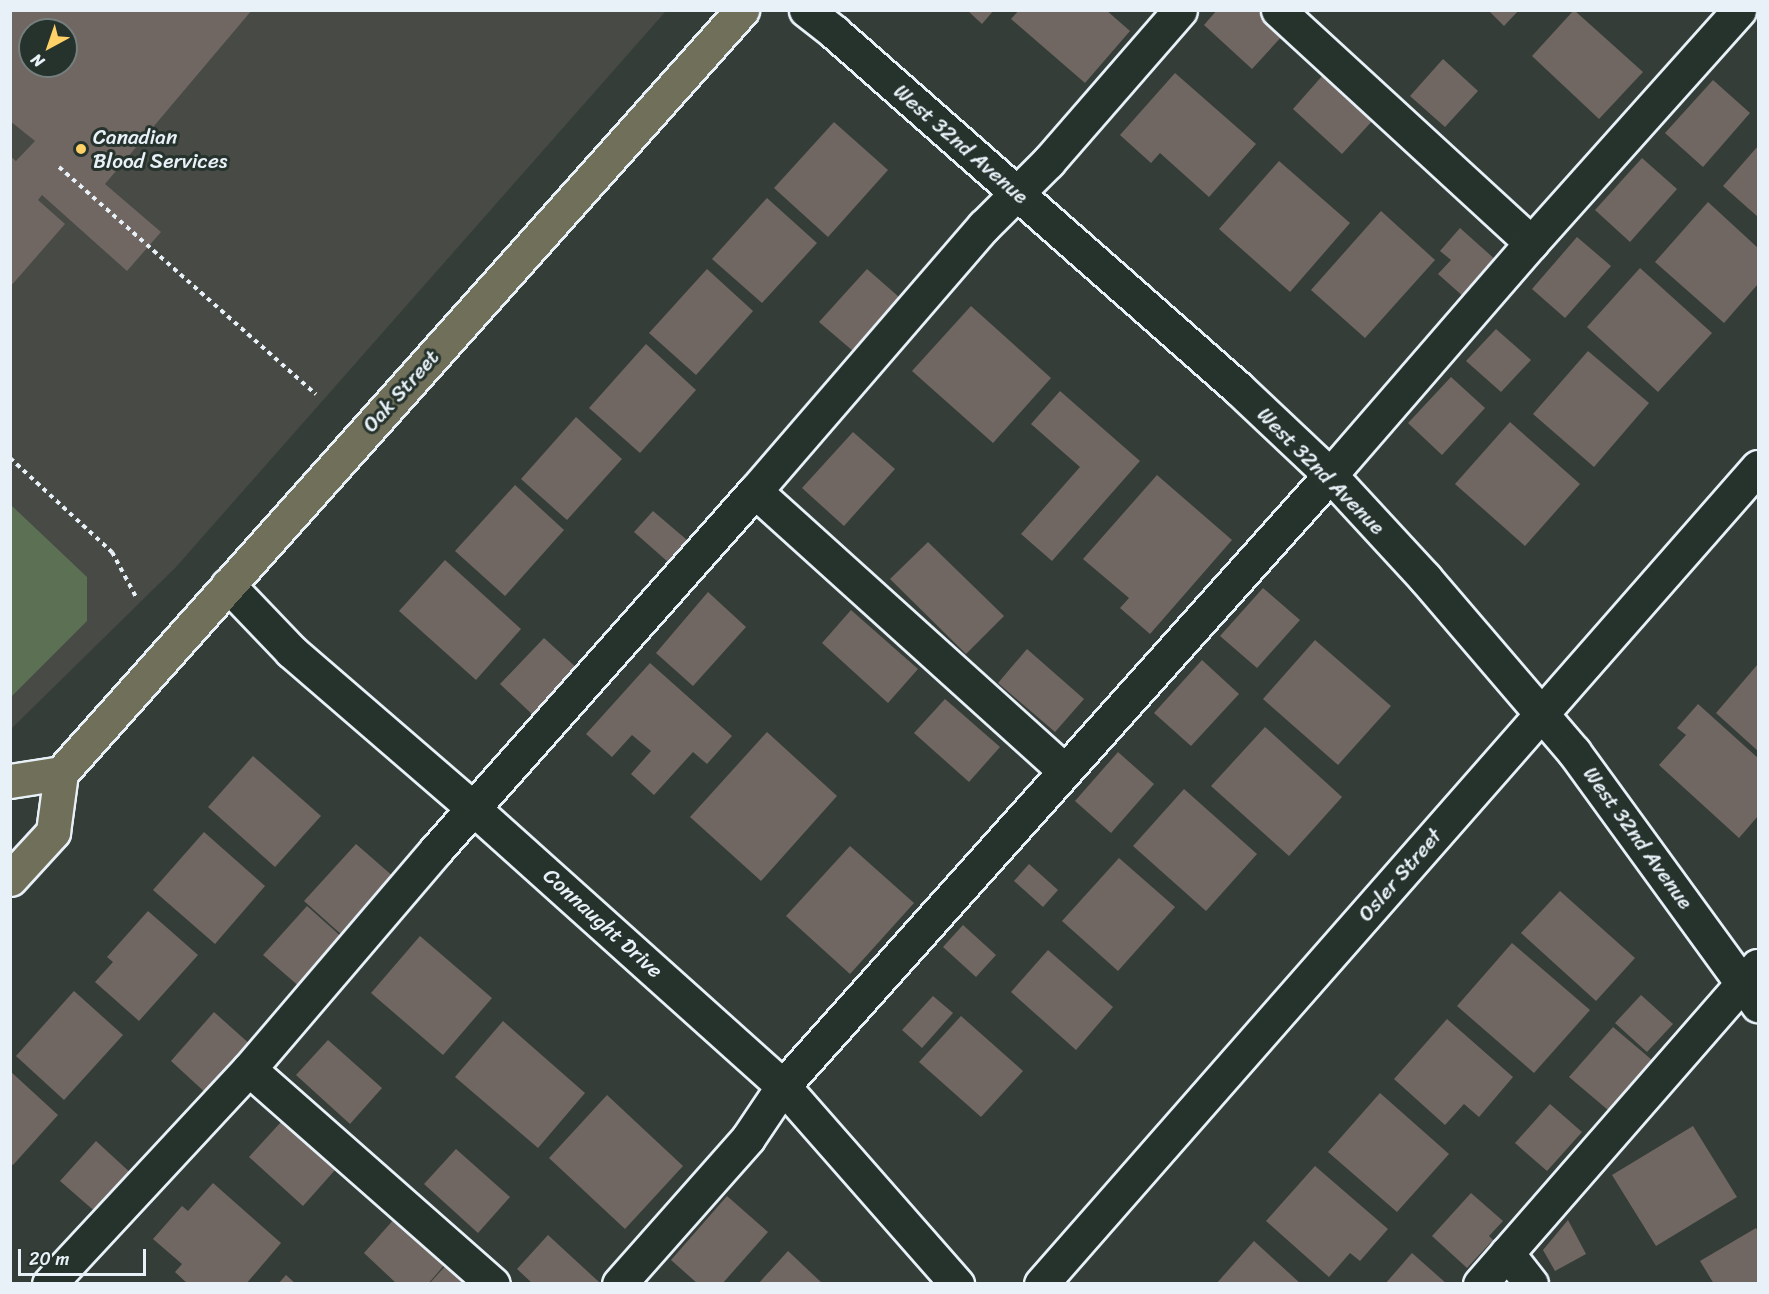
<!DOCTYPE html>
<style>
body{margin:0}
#map{position:relative;width:1769px;height:1294px;overflow:hidden;background:#353d38;font-family:Sriracha,sans-serif}
div>[style]{position:absolute}
.built>*{inset:0;background:#474a45}
.green>*{inset:0;background:#5c7154}
.building>*{inset:0;background:#706762}
.path>*{height:4px;margin-top:-2px;transform-origin:0;background:repeating-linear-gradient(90deg,#e8f1f8 0 4.5px,transparent 0 9px)}
.roads{filter:drop-shadow(2px 0 #e8f1f8) drop-shadow(-2px 0 #e8f1f8) drop-shadow(0 2px #e8f1f8) drop-shadow(0 -2px #e8f1f8)}
.minor>*{height:33px;margin:-16.5px;padding:0 16.5px;transform-origin:16.5px;border-radius:16.5px;background:#26332d}
.major>*{height:33px;margin:-16.5px;padding:0 16.5px;transform-origin:16.5px;border-radius:16.5px;background:#706f59}
.dots>*{width:16px;height:16px;translate:-50% -50%;box-sizing:border-box;border:3px solid #26332d;border-radius:50%}
span{translate:-50% -50%;white-space:nowrap;text-align:center;line-height:1.15;-webkit-text-stroke:6px #26332d;paint-order:stroke}
.poi-label{font-size:21px;color:#e8f1f8}
.left{translate:0 -50%;text-align:left}
.street-label{font-size:21px;color:#e8f1f8}
.frame{position:absolute;inset:0;border:12px solid #e8f1f8;pointer-events:none}
.north{position:absolute;left:18px;top:18px;width:60px;height:60px;box-sizing:border-box;background:#26332d;border:2px solid #747f7e;border-radius:50%;rotate:220deg;font-size:16px;font-weight:700;line-height:24px;text-align:center;color:#e8f1f8}
.north::after{content:'';display:block;margin:auto;width:21px;height:27px;background:#ffd166;clip-path:polygon(50% 0,100% 100%,50% 72%,0 100%)}
.scale{position:absolute;left:18px;top:1249px;width:128px;height:27px;box-sizing:border-box;border:3px solid #e8f1f8;border-top:0;padding-left:8px;font-size:18px;line-height:21px;white-space:nowrap;color:#e8f1f8;-webkit-text-stroke:4px #26332d;paint-order:stroke}
</style>
<div id="map">
<div class="built">
<i style="clip-path:polygon(evenodd,11px 11px,666px 11px,176px 567px,11px 729px,11px 11px,30px 30px,66px 30px,66px 66px,30px 66px,30px 30px)"></i>
</div>
<div class="green">
<i style="clip-path:polygon(11px 505px,87px 577px,87px 621px,11px 697px)"></i>
</div>
<div class="building">
<i style="clip-path:polygon(evenodd,10px 10px,252px 10px,105px 184px,161px 232px,127px 271px,42px 195px,38px 200px,65px 224px,10px 287px,10px 156px,16px 161px,35px 141px,10px 121px,10px 10px,30px 30px,66px 30px,66px 66px,30px 66px,30px 30px)"></i>
<i style="clip-path:polygon(967px 10px,994px 10px,982px 24px)"></i>
<i style="clip-path:polygon(1019px 10px,1106px 10px,1130px 31px,1085px 83px,1011px 19px)"></i>
<i style="clip-path:polygon(1217px 10px,1258px 10px,1284px 34px,1252px 69px,1204px 25px)"></i>
<i style="clip-path:polygon(1488px 10px,1519px 10px,1504px 26px)"></i>
<i style="clip-path:polygon(1574px 10px,1643px 72px,1599px 119px,1532px 56px)"></i>
<i style="clip-path:polygon(1443px 59px,1478px 91px,1445px 127px,1410px 96px)"></i>
<i style="clip-path:polygon(1175px 73px,1256px 144px,1209px 197px,1160px 153px,1151px 163px,1120px 135px)"></i>
<i style="clip-path:polygon(1323px 75px,1373px 120px,1342px 154px,1293px 109px)"></i>
<i style="clip-path:polygon(1713px 80px,1750px 113px,1703px 167px,1665px 133px)"></i>
<i style="clip-path:polygon(834px 122px,888px 170px,828px 237px,774px 188px)"></i>
<i style="clip-path:polygon(1758px 146px,1758px 217px,1723px 186px)"></i>
<i style="clip-path:polygon(1642px 158px,1677px 189px,1630px 242px,1595px 210px)"></i>
<i style="clip-path:polygon(1279px 161px,1350px 223px,1290px 292px,1219px 229px)"></i>
<i style="clip-path:polygon(767px 198px,817px 243px,762px 303px,712px 259px)"></i>
<i style="clip-path:polygon(1708px 202px,1758px 248px,1758px 284px,1724px 323px,1655px 262px)"></i>
<i style="clip-path:polygon(1381px 211px,1435px 260px,1365px 338px,1311px 290px)"></i>
<i style="clip-path:polygon(1460px 228px,1498px 262px,1465px 298px,1438px 274px,1451px 260px,1440px 251px)"></i>
<i style="clip-path:polygon(1577px 237px,1611px 266px,1565px 318px,1532px 289px)"></i>
<i style="clip-path:polygon(1640px 268px,1712px 333px,1658px 392px,1587px 327px)"></i>
<i style="clip-path:polygon(707px 269px,753px 311px,696px 375px,649px 333px)"></i>
<i style="clip-path:polygon(867px 269px,907px 304px,860px 357px,819px 322px)"></i>
<i style="clip-path:polygon(971px 306px,1051px 378px,993px 443px,912px 371px)"></i>
<i style="clip-path:polygon(1496px 329px,1531px 360px,1501px 392px,1466px 361px)"></i>
<i style="clip-path:polygon(646px 344px,696px 390px,640px 453px,589px 408px)"></i>
<i style="clip-path:polygon(1588px 351px,1649px 403px,1594px 467px,1533px 414px)"></i>
<i style="clip-path:polygon(1451px 377px,1485px 408px,1442px 455px,1408px 423px)"></i>
<i style="clip-path:polygon(1060px 391px,1140px 461px,1052px 561px,1021px 534px,1080px 467px,1031px 424px)"></i>
<i style="clip-path:polygon(576px 417px,622px 459px,567px 520px,521px 479px)"></i>
<i style="clip-path:polygon(1510px 422px,1580px 484px,1525px 546px,1455px 484px)"></i>
<i style="clip-path:polygon(853px 432px,895px 469px,844px 526px,802px 488px)"></i>
<i style="clip-path:polygon(1157px 475px,1232px 540px,1150px 634px,1120px 608px,1129px 598px,1083px 559px)"></i>
<i style="clip-path:polygon(515px 485px,564px 530px,505px 596px,455px 551px)"></i>
<i style="clip-path:polygon(653px 511px,687px 540px,668px 562px,634px 532px)"></i>
<i style="clip-path:polygon(928px 542px,1004px 616px,966px 654px,890px 579px)"></i>
<i style="clip-path:polygon(445px 560px,521px 629px,476px 680px,399px 611px)"></i>
<i style="clip-path:polygon(1263px 588px,1300px 620px,1257px 668px,1220px 636px)"></i>
<i style="clip-path:polygon(708px 592px,746px 627px,693px 686px,656px 653px)"></i>
<i style="clip-path:polygon(851px 610px,918px 669px,888px 703px,822px 643px)"></i>
<i style="clip-path:polygon(544px 638px,579px 670px,535px 717px,500px 684px)"></i>
<i style="clip-path:polygon(1315px 640px,1391px 706px,1338px 765px,1263px 699px)"></i>
<i style="clip-path:polygon(1027px 649px,1084px 699px,1055px 732px,998px 683px)"></i>
<i style="clip-path:polygon(1202px 660px,1239px 694px,1191px 746px,1154px 713px)"></i>
<i style="clip-path:polygon(650px 663px,732px 736px,707px 764px,693px 752px,654px 795px,631px 774px,651px 751px,632px 735px,612px 757px,586px 734px)"></i>
<i style="clip-path:polygon(1758px 664px,1758px 751px,1716px 713px)"></i>
<i style="clip-path:polygon(945px 699px,1000px 747px,969px 782px,914px 733px)"></i>
<i style="clip-path:polygon(1698px 704px,1758px 758px,1758px 816px,1739px 838px,1659px 765px,1686px 735px,1677px 728px)"></i>
<i style="clip-path:polygon(1265px 727px,1342px 797px,1289px 856px,1211px 786px)"></i>
<i style="clip-path:polygon(767px 732px,837px 796px,761px 881px,690px 817px)"></i>
<i style="clip-path:polygon(1118px 752px,1154px 784px,1111px 833px,1075px 801px)"></i>
<i style="clip-path:polygon(253px 756px,321px 816px,275px 867px,208px 807px)"></i>
<i style="clip-path:polygon(1184px 789px,1257px 854px,1206px 911px,1133px 846px)"></i>
<i style="clip-path:polygon(204px 832px,265px 886px,215px 944px,153px 890px)"></i>
<i style="clip-path:polygon(356px 844px,395px 878px,343px 936px,304px 901px)"></i>
<i style="clip-path:polygon(850px 846px,914px 903px,850px 974px,786px 916px)"></i>
<i style="clip-path:polygon(1119px 858px,1175px 907px,1118px 971px,1062px 921px)"></i>
<i style="clip-path:polygon(1029px 864px,1058px 890px,1043px 907px,1014px 881px)"></i>
<i style="clip-path:polygon(1560px 891px,1635px 958px,1596px 1001px,1521px 933px)"></i>
<i style="clip-path:polygon(307px 906px,344px 939px,301px 988px,263px 955px)"></i>
<i style="clip-path:polygon(148px 911px,198px 955px,139px 1021px,95px 982px,113px 962px,107px 957px)"></i>
<i style="clip-path:polygon(963px 925px,996px 955px,976px 977px,943px 947px)"></i>
<i style="clip-path:polygon(420px 936px,492px 998px,443px 1055px,371px 993px)"></i>
<i style="clip-path:polygon(1512px 943px,1590px 1010px,1534px 1073px,1457px 1006px)"></i>
<i style="clip-path:polygon(1048px 950px,1113px 1007px,1076px 1050px,1011px 992px)"></i>
<i style="clip-path:polygon(74px 991px,123px 1035px,64px 1100px,16px 1056px)"></i>
<i style="clip-path:polygon(1641px 995px,1673px 1024px,1647px 1052px,1615px 1023px)"></i>
<i style="clip-path:polygon(933px 996px,953px 1013px,922px 1048px,902px 1030px)"></i>
<i style="clip-path:polygon(214px 1012px,252px 1046px,208px 1095px,171px 1061px)"></i>
<i style="clip-path:polygon(961px 1016px,1023px 1071px,981px 1117px,919px 1062px)"></i>
<i style="clip-path:polygon(1447px 1019px,1513px 1077px,1479px 1117px,1464px 1104px,1445px 1125px,1394px 1079px)"></i>
<i style="clip-path:polygon(503px 1021px,585px 1093px,538px 1148px,455px 1077px)"></i>
<i style="clip-path:polygon(1613px 1027px,1652px 1060px,1608px 1110px,1569px 1077px)"></i>
<i style="clip-path:polygon(328px 1040px,382px 1088px,350px 1124px,296px 1075px)"></i>
<i style="clip-path:polygon(10px 1071px,58px 1115px,13px 1165px,10px 1163px)"></i>
<i style="clip-path:polygon(1380px 1093px,1449px 1154px,1397px 1212px,1328px 1152px)"></i>
<i style="clip-path:polygon(607px 1095px,683px 1166px,625px 1229px,549px 1158px)"></i>
<i style="clip-path:polygon(1550px 1104px,1582px 1132px,1547px 1171px,1515px 1143px)"></i>
<i style="clip-path:polygon(281px 1122px,335px 1170px,303px 1206px,249px 1157px)"></i>
<i style="clip-path:polygon(1693px 1126px,1737px 1197px,1656px 1246px,1612px 1175px)"></i>
<i style="clip-path:polygon(96px 1141px,134px 1176px,99px 1215px,60px 1181px)"></i>
<i style="clip-path:polygon(456px 1149px,510px 1197px,478px 1233px,424px 1184px)"></i>
<i style="clip-path:polygon(1315px 1166px,1388px 1229px,1360px 1261px,1350px 1253px,1329px 1277px,1266px 1221px)"></i>
<i style="clip-path:polygon(213px 1183px,281px 1243px,246px 1284px,188px 1284px,175px 1272px,182px 1264px,153px 1239px,182px 1206px,188px 1211px)"></i>
<i style="clip-path:polygon(1471px 1193px,1503px 1221px,1489px 1236px,1493px 1240px,1467px 1268px,1432px 1236px)"></i>
<i style="clip-path:polygon(727px 1196px,768px 1232px,722px 1284px,698px 1284px,671px 1260px)"></i>
<i style="clip-path:polygon(395px 1218px,446px 1263px,428px 1284px,397px 1284px,364px 1253px)"></i>
<i style="clip-path:polygon(1568px 1220px,1586px 1254px,1555px 1271px,1543px 1250px)"></i>
<i style="clip-path:polygon(1756px 1228px,1758px 1232px,1758px 1284px,1714px 1284px,1700px 1261px)"></i>
<i style="clip-path:polygon(548px 1235px,599px 1282px,597px 1284px,533px 1284px,517px 1269px)"></i>
<i style="clip-path:polygon(1254px 1241px,1301px 1284px,1216px 1284px)"></i>
<i style="clip-path:polygon(788px 1251px,823px 1284px,758px 1284px)"></i>
<i style="clip-path:polygon(1412px 1253px,1447px 1284px,1385px 1284px)"></i>
<i style="clip-path:polygon(448px 1263px,470px 1284px,429px 1284px)"></i>
<i style="clip-path:polygon(286px 1275px,296px 1284px,278px 1284px)"></i>
</div>
<div class="path">
<i style="left:59px;top:167px;width:343px;rotate:41.5deg"></i>
<i style="left:10px;top:458px;width:139px;rotate:42.7deg"></i>
<i style="left:112px;top:552px;width:51px;rotate:61.9deg"></i>
</div>
<div class="roads">
<div class="minor">
<i style="left:806px;top:10px;width:36px;rotate:38deg"></i>
<i style="left:834px;top:32px;width:538px;rotate:41.39deg"></i>
<i style="left:1238px;top:388px;width:127px;rotate:43.4deg"></i>
<i style="left:1330px;top:475px;width:140px;rotate:47.3deg"></i>
<i style="left:1425px;top:578px;width:229px;rotate:49.4deg"></i>
<i style="left:1574px;top:752px;width:313px;rotate:54deg"></i>
<i style="left:1278px;top:10px;width:344px;rotate:42.6deg"></i>
<i style="left:755px;top:491px;width:416px;rotate:42.1deg"></i>
<i style="left:228px;top:585px;width:91px;rotate:46.3deg"></i>
<i style="left:291px;top:651px;width:242px;rotate:40.8deg"></i>
<i style="left:474px;top:809px;width:415px;rotate:41.9deg"></i>
<i style="left:783px;top:1086px;width:264px;rotate:48.7deg"></i>
<i style="left:249px;top:1069px;width:325px;rotate:41.4deg"></i>
<i style="left:1507px;top:1253px;width:39px;rotate:52deg"></i>
<i style="left:49px;top:1284px;width:294px;rotate:-47.1deg"></i>
<i style="left:249px;top:1069px;width:288px;rotate:-49.5deg"></i>
<i style="left:436px;top:850px;width:480px;rotate:-48.4deg"></i>
<i style="left:755px;top:491px;width:350px;rotate:-49.2deg"></i>
<i style="left:984px;top:226px;width:91px;rotate:-45deg"></i>
<i style="left:1048px;top:162px;width:201px;rotate:-49deg"></i>
<i style="left:619px;top:1284px;width:195px;rotate:-48.5deg"></i>
<i style="left:748px;top:1138px;width:63px;rotate:-56.1deg"></i>
<i style="left:783px;top:1086px;width:820px;rotate:-48.16deg"></i>
<i style="left:1330px;top:475px;width:307px;rotate:-49.1deg"></i>
<i style="left:1531px;top:243px;width:312px;rotate:-48.2deg"></i>
<i style="left:1041px;top:1284px;width:1087px;rotate:-48.73deg"></i>
<i style="left:1480px;top:1284px;width:422px;rotate:-48.9deg"></i>
</div>
<div class="major">
<i style="left:10px;top:781px;width:52px;rotate:-8.9deg"></i>
<i style="left:10px;top:879px;width:64px;rotate:-47.5deg"></i>
<i style="left:53px;top:832px;width:60px;rotate:-82.3deg"></i>
<i style="left:61px;top:773px;width:1023px;rotate:-48.25deg"></i>
</div>
</div>
<div class="dots">
<i style="left:81px;top:149px;background:#ffd166"></i>
</div>
<div class="poi-label">
<span class="left" style="left:93px;top:149px">Canadian<br>Blood Services</span>
</div>
<div class="street-label">
<span style="left:961px;top:144px;rotate:41deg">West 32nd Avenue</span>
<span style="left:401px;top:391px;rotate:-48deg">Oak Street</span>
<span style="left:1321px;top:471px;rotate:45deg">West 32nd Avenue</span>
<span style="left:1638px;top:838px;rotate:54deg">West 32nd Avenue</span>
<span style="left:1400px;top:875px;rotate:-49deg">Osler Street</span>
<span style="left:603px;top:923px;rotate:42deg">Connaught Drive</span>
</div>
<div class="frame"></div>
<div class="north">N</div>
<div class="scale">20 m</div>
</div>
